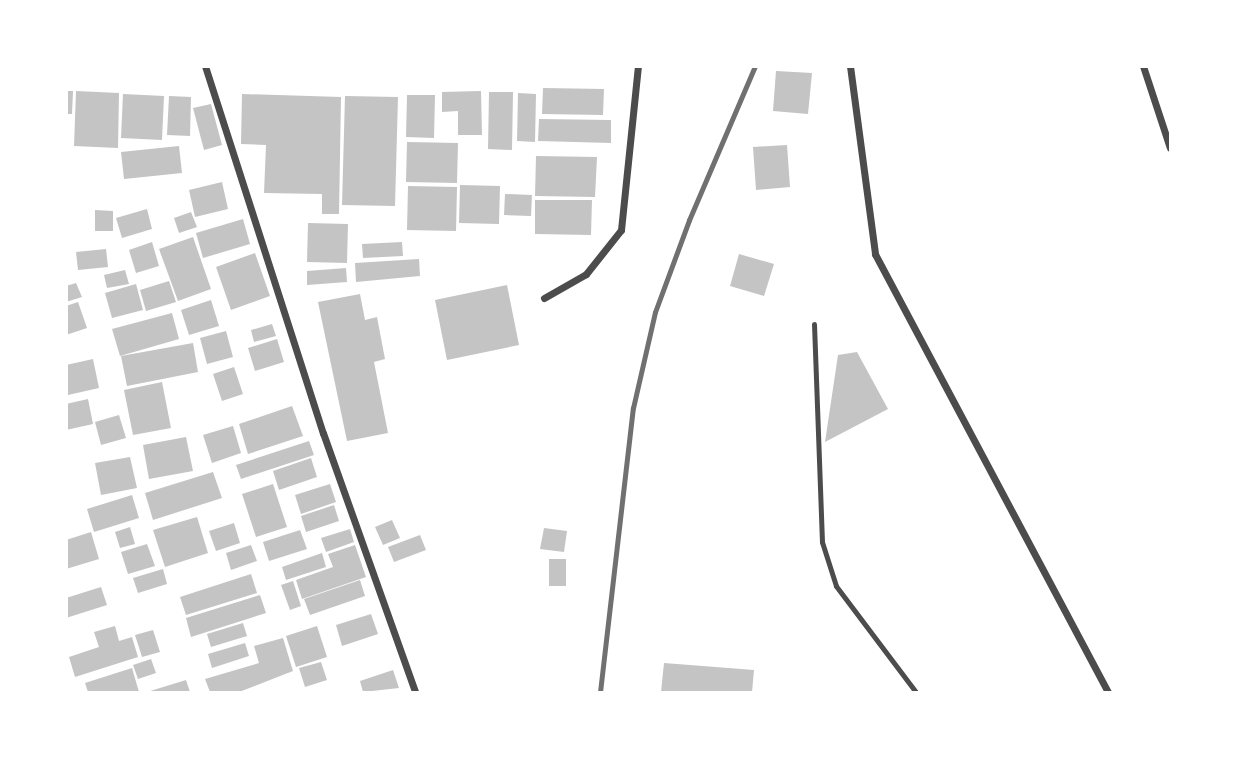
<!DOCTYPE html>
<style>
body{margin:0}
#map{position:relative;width:1237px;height:759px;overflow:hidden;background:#fff;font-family:"Source Serif 4",serif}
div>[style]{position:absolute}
.building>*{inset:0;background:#c4c4c4}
.service>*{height:5px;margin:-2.5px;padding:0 2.5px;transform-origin:2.5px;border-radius:2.5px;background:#4c4c4c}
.minor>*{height:7px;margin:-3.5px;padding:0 3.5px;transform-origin:3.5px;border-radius:3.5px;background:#4c4c4c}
.rail>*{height:5px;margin:-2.5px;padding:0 2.5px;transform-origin:2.5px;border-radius:2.5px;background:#707070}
span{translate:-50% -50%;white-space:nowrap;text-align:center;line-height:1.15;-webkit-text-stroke:7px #fff;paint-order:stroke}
.frame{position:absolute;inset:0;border:68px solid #fff;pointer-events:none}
</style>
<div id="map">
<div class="building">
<i style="clip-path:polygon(776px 71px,812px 73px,808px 114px,773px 111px)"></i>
<i style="clip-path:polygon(543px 88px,604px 89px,603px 115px,542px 114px)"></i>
<i style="clip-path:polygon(66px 91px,73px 91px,72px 114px,66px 114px)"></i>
<i style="clip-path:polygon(76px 91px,119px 93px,118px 148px,74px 146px)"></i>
<i style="clip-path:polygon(481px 91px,482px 135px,458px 135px,458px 111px,442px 112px,442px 92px)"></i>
<i style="clip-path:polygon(489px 92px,513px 92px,512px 150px,488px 149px)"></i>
<i style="clip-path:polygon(518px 93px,536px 94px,535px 142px,517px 141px)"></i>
<i style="clip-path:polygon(123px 94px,164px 96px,162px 140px,121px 138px)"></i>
<i style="clip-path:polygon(242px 94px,341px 97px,339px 214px,322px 214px,322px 194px,264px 193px,266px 145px,241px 144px)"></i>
<i style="clip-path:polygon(407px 95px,435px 95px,434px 138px,406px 137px)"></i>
<i style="clip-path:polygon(169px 96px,191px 97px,190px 136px,167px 135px)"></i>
<i style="clip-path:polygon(345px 96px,398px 97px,395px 206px,342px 205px)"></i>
<i style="clip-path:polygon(211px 104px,222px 145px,204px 150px,193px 108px)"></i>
<i style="clip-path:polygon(539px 119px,611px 120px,611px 143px,538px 141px)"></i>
<i style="clip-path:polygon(407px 142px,458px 143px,457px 183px,406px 182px)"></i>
<i style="clip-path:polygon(787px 145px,790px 187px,756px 190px,753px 147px)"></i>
<i style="clip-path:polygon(179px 146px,182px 173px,124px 179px,121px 152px)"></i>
<i style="clip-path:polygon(536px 156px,597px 157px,595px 197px,535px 196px)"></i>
<i style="clip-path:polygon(222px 182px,228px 209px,195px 217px,189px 190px)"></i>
<i style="clip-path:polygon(460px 185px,500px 186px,499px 224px,459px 223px)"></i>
<i style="clip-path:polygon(408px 186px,457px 187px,456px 231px,407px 230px)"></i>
<i style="clip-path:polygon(505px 194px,532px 195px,531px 216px,504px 215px)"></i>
<i style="clip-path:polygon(535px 200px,592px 200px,591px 235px,535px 234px)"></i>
<i style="clip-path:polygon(147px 209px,152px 229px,122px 238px,116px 218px)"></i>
<i style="clip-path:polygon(95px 210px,113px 211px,113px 231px,95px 231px)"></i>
<i style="clip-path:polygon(191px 212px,197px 227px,179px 233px,174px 218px)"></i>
<i style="clip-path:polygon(243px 219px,250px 244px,203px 258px,196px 233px)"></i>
<i style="clip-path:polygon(308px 223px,348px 224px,347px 263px,307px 262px)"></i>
<i style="clip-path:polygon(193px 237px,211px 289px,178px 301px,159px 249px)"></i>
<i style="clip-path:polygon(152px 242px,159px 266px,136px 273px,129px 250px)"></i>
<i style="clip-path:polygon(402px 242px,403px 256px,363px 258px,362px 244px)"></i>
<i style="clip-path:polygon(106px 249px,108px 267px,78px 270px,76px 252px)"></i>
<i style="clip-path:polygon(255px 253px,270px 296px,231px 310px,216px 267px)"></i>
<i style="clip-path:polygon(739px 254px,774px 264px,764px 296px,730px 286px)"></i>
<i style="clip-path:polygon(419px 259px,420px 276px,356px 282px,355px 263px)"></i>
<i style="clip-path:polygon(346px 268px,347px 282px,307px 285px,307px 271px)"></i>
<i style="clip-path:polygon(125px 270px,129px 284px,107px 288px,104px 275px)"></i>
<i style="clip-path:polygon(169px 281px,176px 302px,146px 311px,140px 290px)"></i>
<i style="clip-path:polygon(76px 283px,82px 297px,66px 302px,66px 286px)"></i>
<i style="clip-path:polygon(136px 284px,143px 310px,112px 318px,105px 293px)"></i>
<i style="clip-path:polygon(507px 285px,519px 345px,447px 360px,435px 300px)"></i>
<i style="clip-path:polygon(360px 294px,365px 320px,377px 317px,385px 359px,374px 362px,388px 433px,347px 441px,318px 302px)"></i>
<i style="clip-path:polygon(211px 300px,219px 326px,189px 335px,181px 310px)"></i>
<i style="clip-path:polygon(78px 302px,87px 328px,66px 335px,66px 306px)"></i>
<i style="clip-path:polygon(172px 313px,179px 339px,120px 356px,112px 329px)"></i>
<i style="clip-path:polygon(272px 324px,276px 336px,254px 342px,251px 330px)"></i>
<i style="clip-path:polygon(226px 331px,233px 357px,207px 364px,200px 338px)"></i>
<i style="clip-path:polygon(277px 339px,284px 362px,255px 371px,248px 348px)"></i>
<i style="clip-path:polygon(193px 343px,198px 372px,127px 386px,121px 356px)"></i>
<i style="clip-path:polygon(857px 352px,888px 409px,825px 442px,838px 355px)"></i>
<i style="clip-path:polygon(93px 359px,99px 388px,68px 395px,66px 365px)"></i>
<i style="clip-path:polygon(234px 367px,243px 394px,222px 401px,213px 374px)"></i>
<i style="clip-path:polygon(162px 382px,171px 428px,133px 435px,124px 390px)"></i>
<i style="clip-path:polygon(88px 399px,93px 424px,66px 430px,66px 404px)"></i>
<i style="clip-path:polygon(292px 406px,303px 436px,248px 454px,239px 424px)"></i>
<i style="clip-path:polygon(119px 415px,126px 438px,101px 445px,95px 422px)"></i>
<i style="clip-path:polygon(233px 426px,241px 453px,212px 463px,203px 435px)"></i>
<i style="clip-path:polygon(186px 437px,193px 471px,149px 479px,143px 445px)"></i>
<i style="clip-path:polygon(309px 441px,314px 455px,241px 479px,236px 465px)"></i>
<i style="clip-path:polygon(130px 457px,137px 488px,101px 495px,95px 463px)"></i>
<i style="clip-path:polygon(311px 458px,317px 477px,279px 490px,273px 471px)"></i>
<i style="clip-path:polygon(213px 472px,222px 498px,153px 520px,145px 493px)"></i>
<i style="clip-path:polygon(273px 484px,287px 527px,256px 537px,242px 494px)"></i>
<i style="clip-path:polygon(330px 484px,336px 502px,301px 514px,295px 495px)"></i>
<i style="clip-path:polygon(132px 495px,139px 518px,94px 532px,87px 509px)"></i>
<i style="clip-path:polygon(334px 505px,339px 521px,306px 532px,301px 516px)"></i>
<i style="clip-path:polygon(197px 517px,208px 553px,165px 567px,153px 530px)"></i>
<i style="clip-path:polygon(392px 520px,400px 538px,383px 545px,375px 527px)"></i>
<i style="clip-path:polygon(234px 523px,240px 543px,216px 551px,209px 531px)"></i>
<i style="clip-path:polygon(130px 527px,135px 544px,120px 548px,115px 532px)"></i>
<i style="clip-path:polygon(544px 528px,567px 531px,564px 552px,540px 549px)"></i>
<i style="clip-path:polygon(350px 529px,354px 542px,326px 552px,321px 538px)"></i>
<i style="clip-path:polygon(300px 530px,307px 549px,269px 561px,263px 542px)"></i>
<i style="clip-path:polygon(91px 532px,99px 559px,66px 569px,66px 540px)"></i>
<i style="clip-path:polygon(420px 535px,426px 550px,394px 562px,388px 547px)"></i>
<i style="clip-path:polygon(147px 544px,155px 566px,128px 574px,121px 552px)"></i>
<i style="clip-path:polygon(251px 545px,257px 561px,231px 570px,226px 553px)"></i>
<i style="clip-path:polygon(355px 545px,366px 577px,302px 599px,296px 580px,333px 567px,328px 554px)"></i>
<i style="clip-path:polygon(322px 553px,326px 567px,286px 580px,282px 567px)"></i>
<i style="clip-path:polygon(549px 559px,566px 559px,566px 586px,549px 586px)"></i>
<i style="clip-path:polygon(163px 569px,167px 584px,138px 593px,133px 578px)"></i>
<i style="clip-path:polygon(251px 574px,257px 593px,186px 615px,180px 597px)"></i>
<i style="clip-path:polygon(360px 580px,365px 596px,310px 615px,304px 599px)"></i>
<i style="clip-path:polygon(293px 581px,301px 606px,290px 610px,281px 585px)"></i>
<i style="clip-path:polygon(101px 587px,107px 605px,66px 618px,66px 598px)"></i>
<i style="clip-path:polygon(260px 595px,266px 613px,191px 637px,186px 618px)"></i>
<i style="clip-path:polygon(371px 614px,378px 634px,342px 646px,336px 625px)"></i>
<i style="clip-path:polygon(243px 623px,247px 636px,211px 647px,207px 634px)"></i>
<i style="clip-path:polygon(115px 626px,119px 641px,132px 637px,138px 657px,75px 677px,69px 657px,99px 647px,94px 632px)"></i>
<i style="clip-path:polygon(317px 626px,327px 657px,296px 667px,286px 636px)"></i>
<i style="clip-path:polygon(153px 630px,160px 652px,142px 657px,135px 635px)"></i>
<i style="clip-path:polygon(283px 638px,293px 671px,239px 692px,210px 692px,205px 679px,259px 663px,254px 646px)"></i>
<i style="clip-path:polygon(245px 643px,249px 656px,212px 668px,208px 654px)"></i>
<i style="clip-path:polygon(151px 659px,156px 673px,138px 679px,133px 665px)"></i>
<i style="clip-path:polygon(321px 662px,327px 680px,305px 687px,299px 668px)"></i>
<i style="clip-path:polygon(664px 663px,754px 670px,752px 692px,661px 692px)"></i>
<i style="clip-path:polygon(132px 668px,139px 692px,88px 692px,85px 683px)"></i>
<i style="clip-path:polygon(393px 670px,399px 688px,363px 692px,360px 681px)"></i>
<i style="clip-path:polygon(186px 680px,190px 692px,147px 692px)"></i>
</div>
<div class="service">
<i style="left:814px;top:324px;width:218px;rotate:87.9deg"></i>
<i style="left:822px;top:542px;width:46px;rotate:72.3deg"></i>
<i style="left:836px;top:586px;width:133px;rotate:53deg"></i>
</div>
<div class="minor">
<i style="left:205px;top:66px;width:386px;rotate:72.2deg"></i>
<i style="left:323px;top:433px;width:275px;rotate:70.4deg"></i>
<i style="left:850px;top:66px;width:190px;rotate:82.4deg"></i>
<i style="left:875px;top:254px;width:496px;rotate:62deg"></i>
<i style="left:1143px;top:66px;width:86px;rotate:71.8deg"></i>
<i style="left:544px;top:298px;width:48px;rotate:-29.7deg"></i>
<i style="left:586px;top:274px;width:56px;rotate:-51.5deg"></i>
<i style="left:621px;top:230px;width:165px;rotate:-84.1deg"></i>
</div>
<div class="rail">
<i style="left:600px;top:692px;width:286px;rotate:-83.4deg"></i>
<i style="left:633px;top:408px;width:98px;rotate:-77.1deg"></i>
<i style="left:655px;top:312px;width:98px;rotate:-69.7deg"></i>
<i style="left:689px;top:220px;width:168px;rotate:-66.8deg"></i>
</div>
<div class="frame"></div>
</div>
